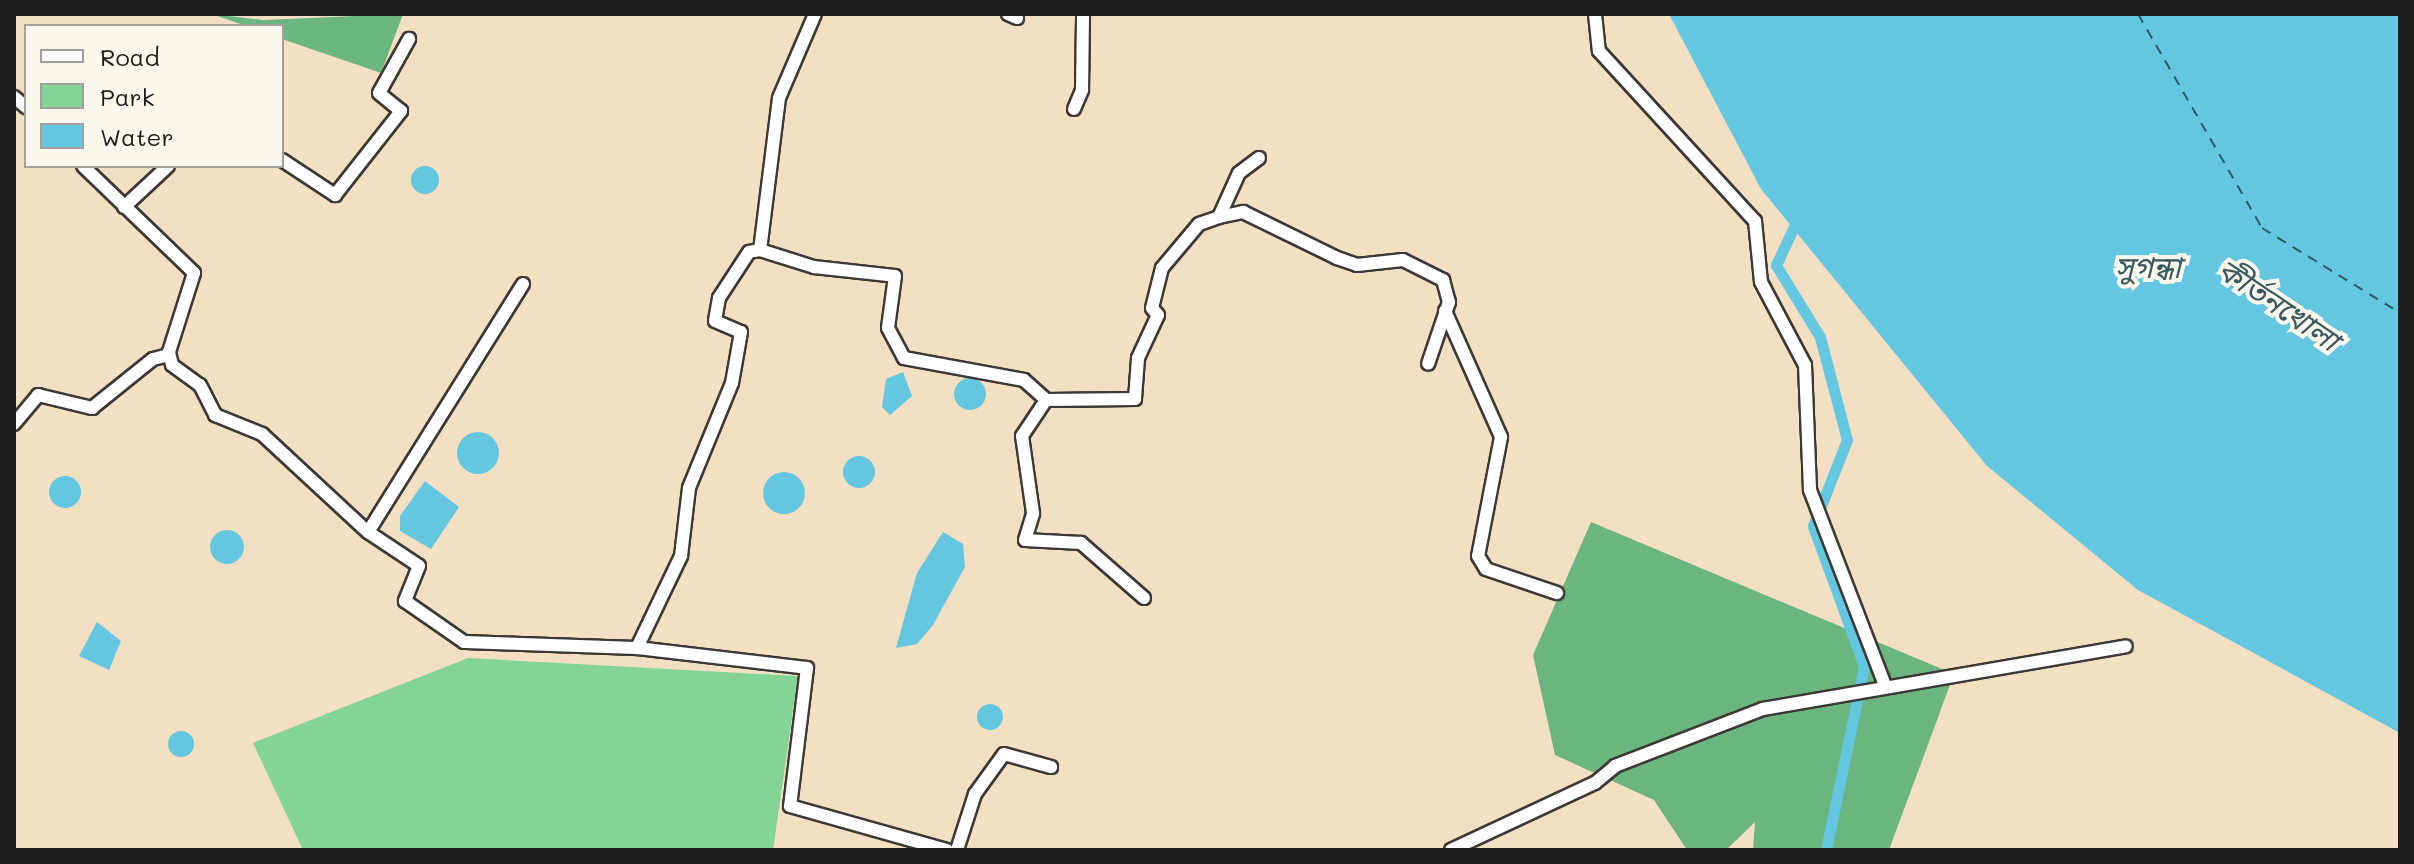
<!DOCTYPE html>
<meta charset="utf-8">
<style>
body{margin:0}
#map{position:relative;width:2414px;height:864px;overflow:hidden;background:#f3dfc2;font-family:Mali,"Noto Sans Bengali",sans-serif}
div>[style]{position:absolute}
.green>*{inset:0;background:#84d595}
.forest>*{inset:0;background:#6bb67e}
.water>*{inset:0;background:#64c7e2}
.round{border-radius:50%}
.canal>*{height:11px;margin:-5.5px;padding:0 5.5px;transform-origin:5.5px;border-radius:5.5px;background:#64c7e2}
.ferry>*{height:2px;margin-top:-1px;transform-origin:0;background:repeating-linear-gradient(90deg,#355861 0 10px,transparent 0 18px)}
.roads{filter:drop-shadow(2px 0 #3c3935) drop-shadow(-2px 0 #3c3935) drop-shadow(0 2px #3c3935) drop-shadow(0 -2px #3c3935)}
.street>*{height:12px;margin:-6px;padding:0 6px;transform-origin:6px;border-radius:6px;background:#fff}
span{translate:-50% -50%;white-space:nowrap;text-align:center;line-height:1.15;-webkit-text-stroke:8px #fbf7ec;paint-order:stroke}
.water-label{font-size:30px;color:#355861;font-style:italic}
.frame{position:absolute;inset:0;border:16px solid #1c1c1c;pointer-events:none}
.legend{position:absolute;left:24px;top:24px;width:260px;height:144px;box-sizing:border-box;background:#fbf7ec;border:2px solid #a29f99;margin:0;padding:10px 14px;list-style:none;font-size:24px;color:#1c1c1c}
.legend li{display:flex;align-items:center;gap:16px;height:40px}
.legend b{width:40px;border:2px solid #a29f99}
</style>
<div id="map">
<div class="green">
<i style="clip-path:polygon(468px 658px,798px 676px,773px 850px,303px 850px,253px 743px)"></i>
</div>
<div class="forest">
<i style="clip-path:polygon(212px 14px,263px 20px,403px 14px,381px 73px,282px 39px,282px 26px,246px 26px)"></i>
<i style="clip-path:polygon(1591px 522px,1954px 674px,1889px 850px,1753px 850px,1755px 822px,1726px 850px,1687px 850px,1654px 800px,1555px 755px,1533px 655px)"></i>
</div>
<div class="water">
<i style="clip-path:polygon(1669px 14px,2400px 14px,2400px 733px,2138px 590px,1987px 466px,1761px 189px)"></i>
<i class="round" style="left:411px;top:166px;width:28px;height:28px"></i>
<i style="clip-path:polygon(903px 372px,912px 396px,890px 415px,882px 407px,886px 379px)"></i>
<i class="round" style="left:954px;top:378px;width:32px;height:32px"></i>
<i class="round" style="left:457px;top:432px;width:42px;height:42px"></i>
<i class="round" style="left:843px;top:456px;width:32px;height:32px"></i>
<i class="round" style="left:763px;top:472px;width:42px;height:42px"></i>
<i class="round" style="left:49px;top:476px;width:32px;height:32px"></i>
<i style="clip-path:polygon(425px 481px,459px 507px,431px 549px,400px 531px,400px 516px)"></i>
<i class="round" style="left:210px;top:530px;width:34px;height:34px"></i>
<i style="clip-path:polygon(943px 532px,963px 544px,965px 567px,933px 625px,917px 644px,896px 648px,917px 573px)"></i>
<i style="clip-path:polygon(97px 622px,121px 641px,109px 670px,79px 656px)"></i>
<i class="round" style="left:977px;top:704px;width:26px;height:26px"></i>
<i class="round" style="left:168px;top:731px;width:26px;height:26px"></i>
</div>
<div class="canal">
<i style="left:1798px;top:218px;width:52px;rotate:115.1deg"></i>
<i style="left:1776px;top:265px;width:84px;rotate:58.6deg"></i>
<i style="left:1820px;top:337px;width:106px;rotate:75.3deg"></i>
<i style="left:1847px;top:440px;width:92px;rotate:111.6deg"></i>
<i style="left:1813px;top:526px;width:149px;rotate:70deg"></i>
<i style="left:1864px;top:666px;width:188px;rotate:101.7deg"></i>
</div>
<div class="ferry">
<i style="left:2138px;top:14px;width:247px;rotate:59.9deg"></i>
<i style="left:2262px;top:228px;width:162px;rotate:31.6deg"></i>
</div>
<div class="roads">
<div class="street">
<i style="left:815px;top:14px;width:91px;rotate:113.2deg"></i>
<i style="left:779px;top:98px;width:153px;rotate:97.1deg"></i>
<i style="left:760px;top:250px;width:57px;rotate:17.5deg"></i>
<i style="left:814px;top:267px;width:81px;rotate:6.3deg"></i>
<i style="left:895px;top:276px;width:52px;rotate:97.7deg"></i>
<i style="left:888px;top:328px;width:34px;rotate:62deg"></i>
<i style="left:904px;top:358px;width:122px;rotate:10.4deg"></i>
<i style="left:1024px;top:380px;width:30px;rotate:42deg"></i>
<i style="left:1008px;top:14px;width:10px;rotate:24deg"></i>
<i style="left:1595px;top:14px;width:37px;rotate:84deg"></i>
<i style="left:1599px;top:51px;width:231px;rotate:47.5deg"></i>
<i style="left:1755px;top:221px;width:61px;rotate:84.4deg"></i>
<i style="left:1761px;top:282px;width:94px;rotate:62.1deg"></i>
<i style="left:1805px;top:365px;width:125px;rotate:87.7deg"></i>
<i style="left:1810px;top:490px;width:209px;rotate:69deg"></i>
<i style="left:14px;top:97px;width:16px;rotate:40deg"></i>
<i style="left:1074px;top:109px;width:21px;rotate:-67deg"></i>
<i style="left:1082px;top:90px;width:76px;rotate:-89.2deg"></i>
<i style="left:282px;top:160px;width:64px;rotate:33.4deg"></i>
<i style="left:335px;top:195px;width:107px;rotate:-51.8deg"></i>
<i style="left:401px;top:111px;width:28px;rotate:-141deg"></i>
<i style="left:379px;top:93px;width:62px;rotate:-60.9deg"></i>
<i style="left:83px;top:166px;width:154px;rotate:43.9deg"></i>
<i style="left:194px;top:273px;width:83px;rotate:107.6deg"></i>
<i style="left:169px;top:352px;width:13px;rotate:77deg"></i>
<i style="left:172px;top:365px;width:34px;rotate:36deg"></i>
<i style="left:200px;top:385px;width:34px;rotate:63deg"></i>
<i style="left:215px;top:415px;width:51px;rotate:22deg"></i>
<i style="left:262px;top:434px;width:144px;rotate:42.8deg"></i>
<i style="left:124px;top:207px;width:60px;rotate:-43deg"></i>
<i style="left:1219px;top:217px;width:25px;rotate:-12deg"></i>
<i style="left:1243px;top:212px;width:105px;rotate:26.1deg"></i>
<i style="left:1337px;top:258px;width:21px;rotate:19deg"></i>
<i style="left:1357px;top:265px;width:46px;rotate:-6.2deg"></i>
<i style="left:1403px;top:260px;width:45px;rotate:26.6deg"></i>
<i style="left:1443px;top:280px;width:23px;rotate:75deg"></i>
<i style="left:1449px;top:302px;width:65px;rotate:108.7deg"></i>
<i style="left:760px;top:250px;width:11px;rotate:170deg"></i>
<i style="left:749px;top:252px;width:55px;rotate:123.1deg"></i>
<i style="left:719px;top:298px;width:23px;rotate:100deg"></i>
<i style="left:715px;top:321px;width:28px;rotate:23deg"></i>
<i style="left:741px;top:332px;width:52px;rotate:100deg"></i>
<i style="left:732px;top:383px;width:113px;rotate:112.3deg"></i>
<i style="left:689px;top:488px;width:68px;rotate:96.7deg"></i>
<i style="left:681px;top:556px;width:102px;rotate:115.6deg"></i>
<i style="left:637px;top:648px;width:171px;rotate:6.7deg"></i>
<i style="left:807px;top:668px;width:139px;rotate:97deg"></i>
<i style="left:790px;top:806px;width:163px;rotate:15.7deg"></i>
<i style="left:523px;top:284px;width:292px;rotate:122deg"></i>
<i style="left:368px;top:532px;width:61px;rotate:33.7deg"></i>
<i style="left:419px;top:566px;width:38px;rotate:112deg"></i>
<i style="left:405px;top:601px;width:72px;rotate:34.8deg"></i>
<i style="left:464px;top:642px;width:173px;rotate:2deg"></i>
<i style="left:1445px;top:311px;width:138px;rotate:66deg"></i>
<i style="left:1501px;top:437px;width:121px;rotate:100.9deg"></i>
<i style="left:1478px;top:556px;width:15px;rotate:58deg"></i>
<i style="left:1486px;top:569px;width:75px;rotate:18.7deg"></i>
<i style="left:14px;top:424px;width:38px;rotate:-50deg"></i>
<i style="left:38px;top:395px;width:56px;rotate:13.5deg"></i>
<i style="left:92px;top:408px;width:78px;rotate:-38.8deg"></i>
<i style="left:153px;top:359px;width:16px;rotate:-14deg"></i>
<i style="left:1144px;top:598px;width:84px;rotate:-138.9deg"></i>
<i style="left:1081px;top:543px;width:56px;rotate:-176.9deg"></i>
<i style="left:1025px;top:540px;width:28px;rotate:-73deg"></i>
<i style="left:1033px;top:513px;width:78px;rotate:-98.1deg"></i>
<i style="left:1022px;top:436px;width:43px;rotate:-56.3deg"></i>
<i style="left:1046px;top:400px;width:89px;rotate:-0.6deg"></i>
<i style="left:1135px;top:399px;width:41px;rotate:-85.8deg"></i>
<i style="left:1138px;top:358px;width:47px;rotate:-65.1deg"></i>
<i style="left:1158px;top:315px;width:9px;rotate:-131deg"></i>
<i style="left:1152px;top:308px;width:41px;rotate:-76deg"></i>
<i style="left:1162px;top:268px;width:57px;rotate:-49.9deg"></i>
<i style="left:1199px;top:224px;width:21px;rotate:-19deg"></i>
<i style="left:1219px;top:217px;width:48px;rotate:-65.6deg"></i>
<i style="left:1239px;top:173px;width:25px;rotate:-37deg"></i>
<i style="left:957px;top:850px;width:59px;rotate:-72.2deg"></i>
<i style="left:975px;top:794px;width:49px;rotate:-54.1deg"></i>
<i style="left:1004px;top:754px;width:49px;rotate:15.5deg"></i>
<i style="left:1451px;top:850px;width:159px;rotate:-25deg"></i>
<i style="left:1595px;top:783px;width:26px;rotate:-40deg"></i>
<i style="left:1615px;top:766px;width:159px;rotate:-21.1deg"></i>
<i style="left:1763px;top:709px;width:368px;rotate:-9.8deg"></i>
</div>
</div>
<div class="water-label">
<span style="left:2148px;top:266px">সুগন্ধা</span>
<span style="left:2279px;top:304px;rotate:34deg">কীর্তনখোলা</span>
</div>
<div class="frame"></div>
<ul class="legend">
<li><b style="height:10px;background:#fff"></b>Road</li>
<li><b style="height:22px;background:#84d595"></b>Park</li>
<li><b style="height:22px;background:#64c7e2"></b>Water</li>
</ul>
</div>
